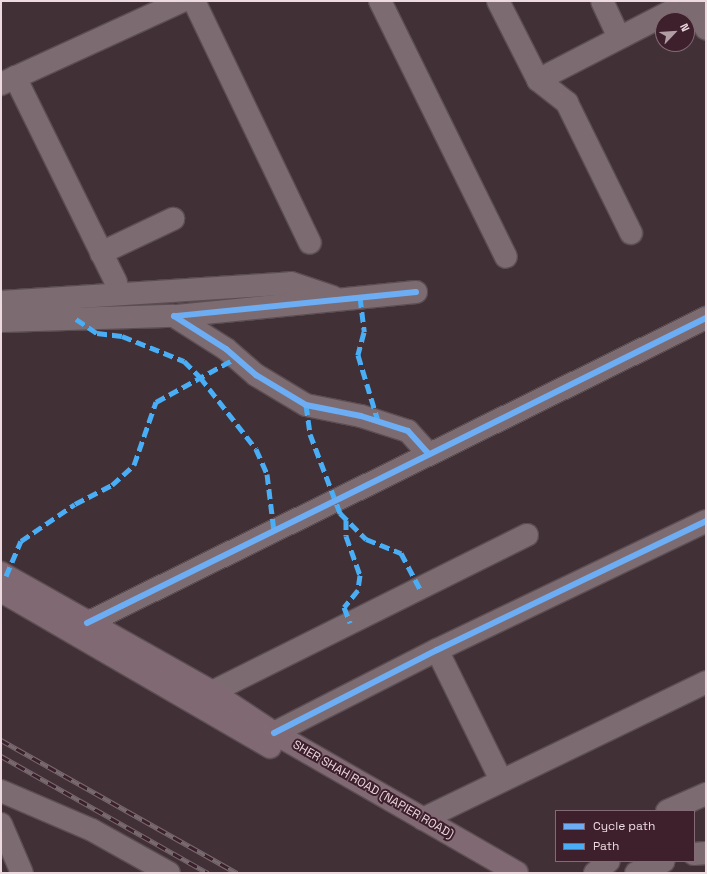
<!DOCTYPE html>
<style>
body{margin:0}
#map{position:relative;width:707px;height:874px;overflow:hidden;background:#413137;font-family:"Space Grotesk",sans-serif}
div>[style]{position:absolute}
.roads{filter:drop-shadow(1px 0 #5b4e53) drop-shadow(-1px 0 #5b4e53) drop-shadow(0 1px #5b4e53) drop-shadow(0 -1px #5b4e53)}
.minor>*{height:22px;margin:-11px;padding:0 11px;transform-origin:11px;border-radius:11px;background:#7d6b72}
.major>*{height:22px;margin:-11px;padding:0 11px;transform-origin:11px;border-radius:11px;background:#816973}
.rail>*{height:4.5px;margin-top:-2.25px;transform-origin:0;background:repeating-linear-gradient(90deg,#3d202c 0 9px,#796a70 0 18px);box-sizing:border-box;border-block:1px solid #796a70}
.quiet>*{height:5px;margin-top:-2.5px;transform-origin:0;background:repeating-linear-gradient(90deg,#49aef6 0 10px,transparent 0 15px)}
.cycleway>*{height:6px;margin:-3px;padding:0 3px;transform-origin:3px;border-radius:3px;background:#6dadf4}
span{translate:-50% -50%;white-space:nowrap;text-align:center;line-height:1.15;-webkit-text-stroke:4px #3d202c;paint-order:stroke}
.street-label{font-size:12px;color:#edd9e0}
.frame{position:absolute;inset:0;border:2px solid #edd9e0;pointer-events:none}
.legend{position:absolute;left:555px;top:810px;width:140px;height:52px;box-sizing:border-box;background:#3d202c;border:1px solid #836a74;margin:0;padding:5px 7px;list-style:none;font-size:12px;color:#edd9e0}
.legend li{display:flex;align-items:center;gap:8px;height:20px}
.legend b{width:20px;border:1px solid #836a74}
.north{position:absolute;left:655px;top:12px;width:40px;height:40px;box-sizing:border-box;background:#3d202c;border:1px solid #836a74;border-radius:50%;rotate:65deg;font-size:11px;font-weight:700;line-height:16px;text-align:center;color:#edd9e0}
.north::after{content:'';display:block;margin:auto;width:14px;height:18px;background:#b19ea5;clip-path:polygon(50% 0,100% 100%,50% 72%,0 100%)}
</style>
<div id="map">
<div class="roads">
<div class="minor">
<i style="left:194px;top:1px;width:268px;rotate:64.4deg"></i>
<i style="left:380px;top:1px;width:285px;rotate:63.8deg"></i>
<i style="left:498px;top:1px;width:89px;rotate:63.1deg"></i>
<i style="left:538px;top:80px;width:172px;rotate:-27.3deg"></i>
<i style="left:602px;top:1px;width:40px;rotate:65deg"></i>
<i style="left:692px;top:1px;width:31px;rotate:63deg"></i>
<i style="left:15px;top:77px;width:229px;rotate:63.8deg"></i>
<i style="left:538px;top:80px;width:37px;rotate:38deg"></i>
<i style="left:567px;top:103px;width:145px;rotate:63.8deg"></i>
<i style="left:1px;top:84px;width:199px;rotate:-24.6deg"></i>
<i style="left:101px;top:253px;width:80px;rotate:-25.3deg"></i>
<i style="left:416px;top:292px;width:243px;rotate:174.3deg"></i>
<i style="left:174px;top:316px;width:62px;rotate:32.4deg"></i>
<i style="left:226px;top:349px;width:40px;rotate:41deg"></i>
<i style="left:256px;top:375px;width:58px;rotate:31deg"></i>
<i style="left:306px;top:405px;width:56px;rotate:11.3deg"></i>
<i style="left:361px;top:416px;width:49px;rotate:17.7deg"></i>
<i style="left:408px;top:431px;width:31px;rotate:48deg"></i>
<i style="left:1px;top:302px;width:291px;rotate:-3.7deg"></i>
<i style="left:291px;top:283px;width:44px;rotate:18.4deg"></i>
<i style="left:1px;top:321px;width:173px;rotate:-1.7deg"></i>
<i style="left:87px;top:623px;width:690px;rotate:-26.23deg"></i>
<i style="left:437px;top:650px;width:145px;rotate:63.8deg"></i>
<i style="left:212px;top:692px;width:352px;rotate:-26.5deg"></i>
<i style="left:274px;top:733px;width:183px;rotate:-27deg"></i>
<i style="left:437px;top:650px;width:298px;rotate:-25.6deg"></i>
<i style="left:1px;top:791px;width:99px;rotate:23.2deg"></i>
<i style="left:92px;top:830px;width:88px;rotate:29.2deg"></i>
<i style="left:667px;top:811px;width:43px;rotate:-23.6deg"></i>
<i style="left:423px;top:819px;width:314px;rotate:-25.8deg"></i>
<i style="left:1px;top:824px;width:53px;rotate:66.8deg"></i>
<i style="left:694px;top:854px;width:12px;rotate:-5deg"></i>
<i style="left:595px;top:873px;width:18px;rotate:-41deg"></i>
<i style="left:636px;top:873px;width:30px;rotate:-23deg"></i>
</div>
<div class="major">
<i style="left:1px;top:573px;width:242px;rotate:29.4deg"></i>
<i style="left:212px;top:692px;width:74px;rotate:33.5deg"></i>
<i style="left:274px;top:733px;width:280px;rotate:29.9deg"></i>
<i style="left:1px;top:591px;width:311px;rotate:30.1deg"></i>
</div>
</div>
<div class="rail">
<i style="left:1px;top:740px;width:271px;rotate:29.4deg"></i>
<i style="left:1px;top:756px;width:238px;rotate:29.5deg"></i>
</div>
<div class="quiet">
<i style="left:360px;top:297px;width:35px;rotate:83deg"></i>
<i style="left:364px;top:332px;width:24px;rotate:105deg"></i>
<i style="left:358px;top:355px;width:69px;rotate:73.1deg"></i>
<i style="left:76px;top:319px;width:25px;rotate:34deg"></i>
<i style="left:97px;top:333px;width:25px;rotate:7deg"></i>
<i style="left:122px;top:336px;width:67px;rotate:22deg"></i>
<i style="left:184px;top:361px;width:23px;rotate:45deg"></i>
<i style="left:200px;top:377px;width:91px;rotate:52.1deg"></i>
<i style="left:256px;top:449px;width:27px;rotate:66deg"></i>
<i style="left:267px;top:474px;width:57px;rotate:83deg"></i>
<i style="left:306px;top:405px;width:29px;rotate:82deg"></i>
<i style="left:310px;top:434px;width:85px;rotate:69.2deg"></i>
<i style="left:340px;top:513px;width:37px;rotate:45deg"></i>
<i style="left:366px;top:539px;width:38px;rotate:22deg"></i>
<i style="left:401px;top:553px;width:41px;rotate:62.2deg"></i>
<i style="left:346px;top:520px;width:16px;rotate:90deg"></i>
<i style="left:346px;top:536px;width:41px;rotate:70.3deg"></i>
<i style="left:360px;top:575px;width:15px;rotate:98deg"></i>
<i style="left:358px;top:590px;width:22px;rotate:129deg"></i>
<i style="left:344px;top:607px;width:17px;rotate:69deg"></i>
<i style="left:6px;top:576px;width:38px;rotate:-67deg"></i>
<i style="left:21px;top:541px;width:65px;rotate:-34.4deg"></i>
<i style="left:75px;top:504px;width:42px;rotate:-27.2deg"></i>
<i style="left:112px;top:485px;width:30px;rotate:-42deg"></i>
<i style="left:134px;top:465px;width:67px;rotate:-70.8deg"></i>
<i style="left:156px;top:402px;width:91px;rotate:-28.8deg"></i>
</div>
<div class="cycleway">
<i style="left:416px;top:292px;width:243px;rotate:174.3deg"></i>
<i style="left:174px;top:316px;width:62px;rotate:32.4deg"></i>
<i style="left:226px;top:349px;width:40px;rotate:41deg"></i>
<i style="left:256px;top:375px;width:58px;rotate:31deg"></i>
<i style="left:306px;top:405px;width:56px;rotate:11.3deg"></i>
<i style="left:361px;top:416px;width:49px;rotate:17.7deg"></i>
<i style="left:408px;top:431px;width:31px;rotate:48deg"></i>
<i style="left:87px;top:623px;width:690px;rotate:-26.23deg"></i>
<i style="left:274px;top:733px;width:183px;rotate:-27deg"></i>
<i style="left:437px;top:650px;width:298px;rotate:-25.6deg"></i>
</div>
<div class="street-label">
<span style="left:373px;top:790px;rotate:30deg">SHER SHAH ROAD (NAPIER ROAD)</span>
</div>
<div class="frame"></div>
<ul class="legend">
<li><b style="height:5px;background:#6dadf4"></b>Cycle path</li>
<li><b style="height:5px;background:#49aef6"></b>Path</li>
</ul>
<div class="north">N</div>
</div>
